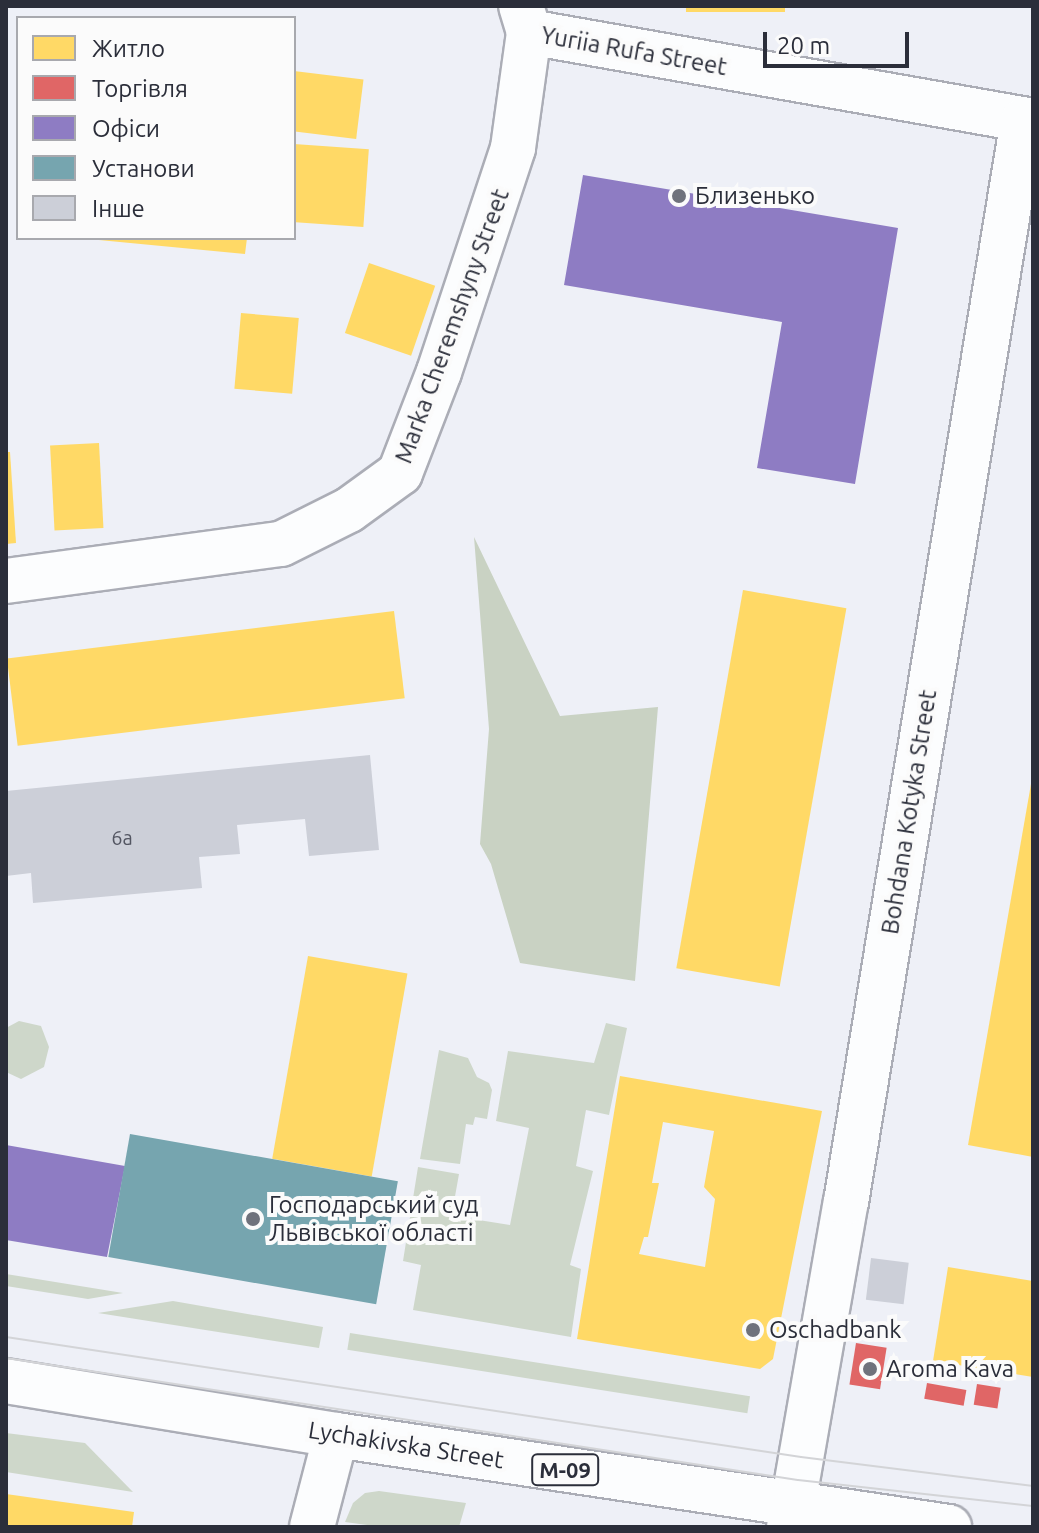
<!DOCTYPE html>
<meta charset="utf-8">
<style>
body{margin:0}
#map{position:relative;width:1039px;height:1533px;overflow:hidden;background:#eef0f7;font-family:Ubuntu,sans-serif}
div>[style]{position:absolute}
.green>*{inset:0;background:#ced7ca;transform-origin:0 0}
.forest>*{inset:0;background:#c9d2c3}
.homes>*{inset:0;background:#ffd966;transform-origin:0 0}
.shops>*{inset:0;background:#e06666;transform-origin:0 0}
.offices>*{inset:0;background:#8e7cc3}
.public>*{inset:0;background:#76a5af;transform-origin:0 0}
.building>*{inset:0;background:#cccfd8;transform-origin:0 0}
.roads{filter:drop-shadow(2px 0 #abadb6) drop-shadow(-2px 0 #abadb6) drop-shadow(0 2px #abadb6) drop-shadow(0 -2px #abadb6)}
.minor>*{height:44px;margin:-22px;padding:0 22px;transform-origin:22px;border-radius:22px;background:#fcfdfe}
.major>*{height:44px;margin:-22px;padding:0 22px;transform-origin:22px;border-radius:22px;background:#fcfdfe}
.tram>*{height:2px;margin:-1px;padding:0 1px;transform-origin:1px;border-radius:1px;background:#d3d4d7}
.dots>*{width:22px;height:22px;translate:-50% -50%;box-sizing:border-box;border:4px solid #fbfbfb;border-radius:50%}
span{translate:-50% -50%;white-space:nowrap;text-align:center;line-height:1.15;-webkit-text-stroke:8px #fbfbfb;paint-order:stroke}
.number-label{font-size:20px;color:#535662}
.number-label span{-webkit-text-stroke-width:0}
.shield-label span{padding:2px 6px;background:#fbfbfb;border:2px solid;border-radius:6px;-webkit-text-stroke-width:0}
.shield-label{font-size:22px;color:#2b2e3a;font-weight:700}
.street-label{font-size:24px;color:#2b2e3a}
.poi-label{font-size:24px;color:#2b2e3a}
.left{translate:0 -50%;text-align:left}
.frame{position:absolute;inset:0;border:8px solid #2b2e3a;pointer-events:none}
.legend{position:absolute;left:16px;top:16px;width:280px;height:224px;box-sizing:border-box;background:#fbfbfb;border:2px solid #a8a9ae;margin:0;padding:10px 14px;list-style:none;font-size:24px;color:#2b2e3a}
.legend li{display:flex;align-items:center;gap:16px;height:40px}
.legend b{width:40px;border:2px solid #a8a9ae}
.scale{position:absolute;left:763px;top:32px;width:146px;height:36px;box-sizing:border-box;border:4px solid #2b2e3a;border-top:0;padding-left:10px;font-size:24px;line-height:28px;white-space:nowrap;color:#2b2e3a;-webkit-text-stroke:6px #fbfbfb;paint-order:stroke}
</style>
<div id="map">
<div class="green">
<i style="clip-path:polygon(19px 1021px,41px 1026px,49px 1047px,44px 1067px,21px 1079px,6px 1072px,6px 1028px)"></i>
<i style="clip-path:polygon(606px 1023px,627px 1028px,609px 1115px,586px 1110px,576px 1166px,593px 1171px,570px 1265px,581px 1269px,571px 1337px,413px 1310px,421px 1265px,403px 1261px,418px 1167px,459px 1174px,454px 1202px,460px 1204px,459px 1210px,466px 1211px,466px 1218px,510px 1225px,529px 1128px,496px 1121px,508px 1051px,594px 1063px)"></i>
<i style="clip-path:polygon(439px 1050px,468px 1058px,477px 1077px,489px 1083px,492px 1090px,487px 1119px,475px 1117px,473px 1125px,466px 1124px,460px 1164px,420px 1159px)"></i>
<i style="clip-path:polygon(6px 1274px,123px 1293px,88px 1299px,6px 1286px)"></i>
<i style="clip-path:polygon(173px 1301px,323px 1327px,319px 1348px,98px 1313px)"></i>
<i style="left:350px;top:1333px;width:405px;height:17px;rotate:9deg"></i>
<i style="clip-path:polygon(6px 1433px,85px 1443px,133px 1492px,6px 1472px)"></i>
<i style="clip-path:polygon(379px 1491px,466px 1503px,459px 1527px,382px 1527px,345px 1522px,353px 1503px,365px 1493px)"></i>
</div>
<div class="forest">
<i style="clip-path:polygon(474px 537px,560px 716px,658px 707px,635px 981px,520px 963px,491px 864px,480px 844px,489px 729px)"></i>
</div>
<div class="homes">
<i style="left:686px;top:6px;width:99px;height:6px"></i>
<i style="left:294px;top:71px;width:70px;height:60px;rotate:7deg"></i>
<i style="left:294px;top:144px;width:75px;height:78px;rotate:4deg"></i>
<i style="clip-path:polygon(78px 238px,247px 238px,245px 254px)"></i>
<i style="left:369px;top:263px;width:70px;height:74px;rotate:19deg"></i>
<i style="left:241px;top:313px;width:58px;height:76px;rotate:5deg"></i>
<i style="left:99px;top:443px;width:85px;height:49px;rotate:87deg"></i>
<i style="clip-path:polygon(6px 452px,10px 452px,16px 543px,6px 544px)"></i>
<i style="left:743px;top:590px;width:105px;height:384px;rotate:10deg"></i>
<i style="left:394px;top:611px;width:88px;height:390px;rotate:83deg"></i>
<i style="clip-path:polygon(1031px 784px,1033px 784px,1033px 1157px,968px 1145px)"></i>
<i style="left:308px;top:956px;width:101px;height:206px;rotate:10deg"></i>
<i style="clip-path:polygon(evenodd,620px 1076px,822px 1111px,773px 1359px,760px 1369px,577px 1339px,620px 1076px,663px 1122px,714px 1131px,704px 1187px,715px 1199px,705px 1267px,639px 1254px,644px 1237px,648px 1237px,659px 1183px,652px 1183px,663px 1122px)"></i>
<i style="clip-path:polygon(948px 1267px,1033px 1281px,1033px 1377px,933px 1361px)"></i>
<i style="clip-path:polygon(6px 1494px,134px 1512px,132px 1527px,6px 1527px)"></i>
</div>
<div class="shops">
<i style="left:856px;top:1343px;width:31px;height:42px;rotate:9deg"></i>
<i style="left:927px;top:1383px;width:40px;height:16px;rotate:10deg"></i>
<i style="left:977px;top:1384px;width:24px;height:21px;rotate:9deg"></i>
</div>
<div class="offices">
<i style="clip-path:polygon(583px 175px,898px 228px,855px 484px,757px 468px,782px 322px,564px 285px)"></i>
<i style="clip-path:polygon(6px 1145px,125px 1166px,107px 1257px,6px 1240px)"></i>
</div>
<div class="public">
<i style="left:130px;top:1134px;width:272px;height:125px;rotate:10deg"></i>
</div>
<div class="building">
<i style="clip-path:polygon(370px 755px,379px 850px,309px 856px,305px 819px,237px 825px,240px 854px,199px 857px,202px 888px,33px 903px,31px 873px,6px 876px,6px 791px)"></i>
<i style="left:871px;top:1258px;width:38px;height:42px;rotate:7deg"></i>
</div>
<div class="roads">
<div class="minor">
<i style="left:529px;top:32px;width:512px;rotate:10.01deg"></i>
<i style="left:6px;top:581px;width:277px;rotate:-7.7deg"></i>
<i style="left:281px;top:544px;width:76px;rotate:-26.6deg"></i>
<i style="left:349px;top:510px;width:63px;rotate:-36deg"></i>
<i style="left:400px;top:473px;width:108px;rotate:-68.9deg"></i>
<i style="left:439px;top:372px;width:236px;rotate:-71.7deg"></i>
<i style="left:513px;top:148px;width:117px;rotate:-82.1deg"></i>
<i style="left:529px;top:32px;width:27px;rotate:-107deg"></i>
<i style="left:312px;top:1527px;width:95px;rotate:-75.4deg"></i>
<i style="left:789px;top:1527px;width:330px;rotate:-80.1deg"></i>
<i style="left:846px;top:1202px;width:1096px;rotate:-80.71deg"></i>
</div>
<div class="major">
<i style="left:6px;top:1381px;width:334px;rotate:9.3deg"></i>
<i style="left:336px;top:1435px;width:620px;rotate:8.54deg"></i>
</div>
</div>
<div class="tram">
<i style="left:6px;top:1337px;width:804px;rotate:8.58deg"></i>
<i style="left:801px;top:1457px;width:234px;rotate:7.1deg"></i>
<i style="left:6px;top:1358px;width:801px;rotate:8.76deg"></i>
<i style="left:798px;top:1480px;width:236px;rotate:6.3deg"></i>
</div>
<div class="dots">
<i style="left:679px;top:196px;background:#6f727c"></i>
<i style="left:253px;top:1219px;background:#6f727c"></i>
<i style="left:753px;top:1330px;background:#6f727c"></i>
<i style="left:870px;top:1369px;background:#6f727c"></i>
</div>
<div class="number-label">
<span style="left:122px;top:837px">6а</span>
</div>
<div class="shield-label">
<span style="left:565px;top:1470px">М-09</span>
</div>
<div class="street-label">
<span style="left:634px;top:51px;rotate:10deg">Yuriia Rufa Street</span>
<span style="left:452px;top:326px;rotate:-70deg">Marka Cheremshyny Street</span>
<span style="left:909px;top:812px;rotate:-81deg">Bohdana Kotyka Street</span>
<span style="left:406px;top:1445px;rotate:9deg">Lychakivska Street</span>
</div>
<div class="poi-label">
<span class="left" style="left:695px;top:196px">Близенько</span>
<span class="left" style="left:269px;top:1219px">Господарський суд<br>Львівської області</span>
<span class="left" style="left:769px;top:1330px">Oschadbank</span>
<span class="left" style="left:886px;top:1369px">Aroma Kava</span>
</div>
<div class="frame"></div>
<ul class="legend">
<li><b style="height:22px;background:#ffd966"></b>Житло</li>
<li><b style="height:22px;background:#e06666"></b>Торгівля</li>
<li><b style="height:22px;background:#8e7cc3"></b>Офіси</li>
<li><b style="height:22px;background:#76a5af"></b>Установи</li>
<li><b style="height:22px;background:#cccfd8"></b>Інше</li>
</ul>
<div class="scale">20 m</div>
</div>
